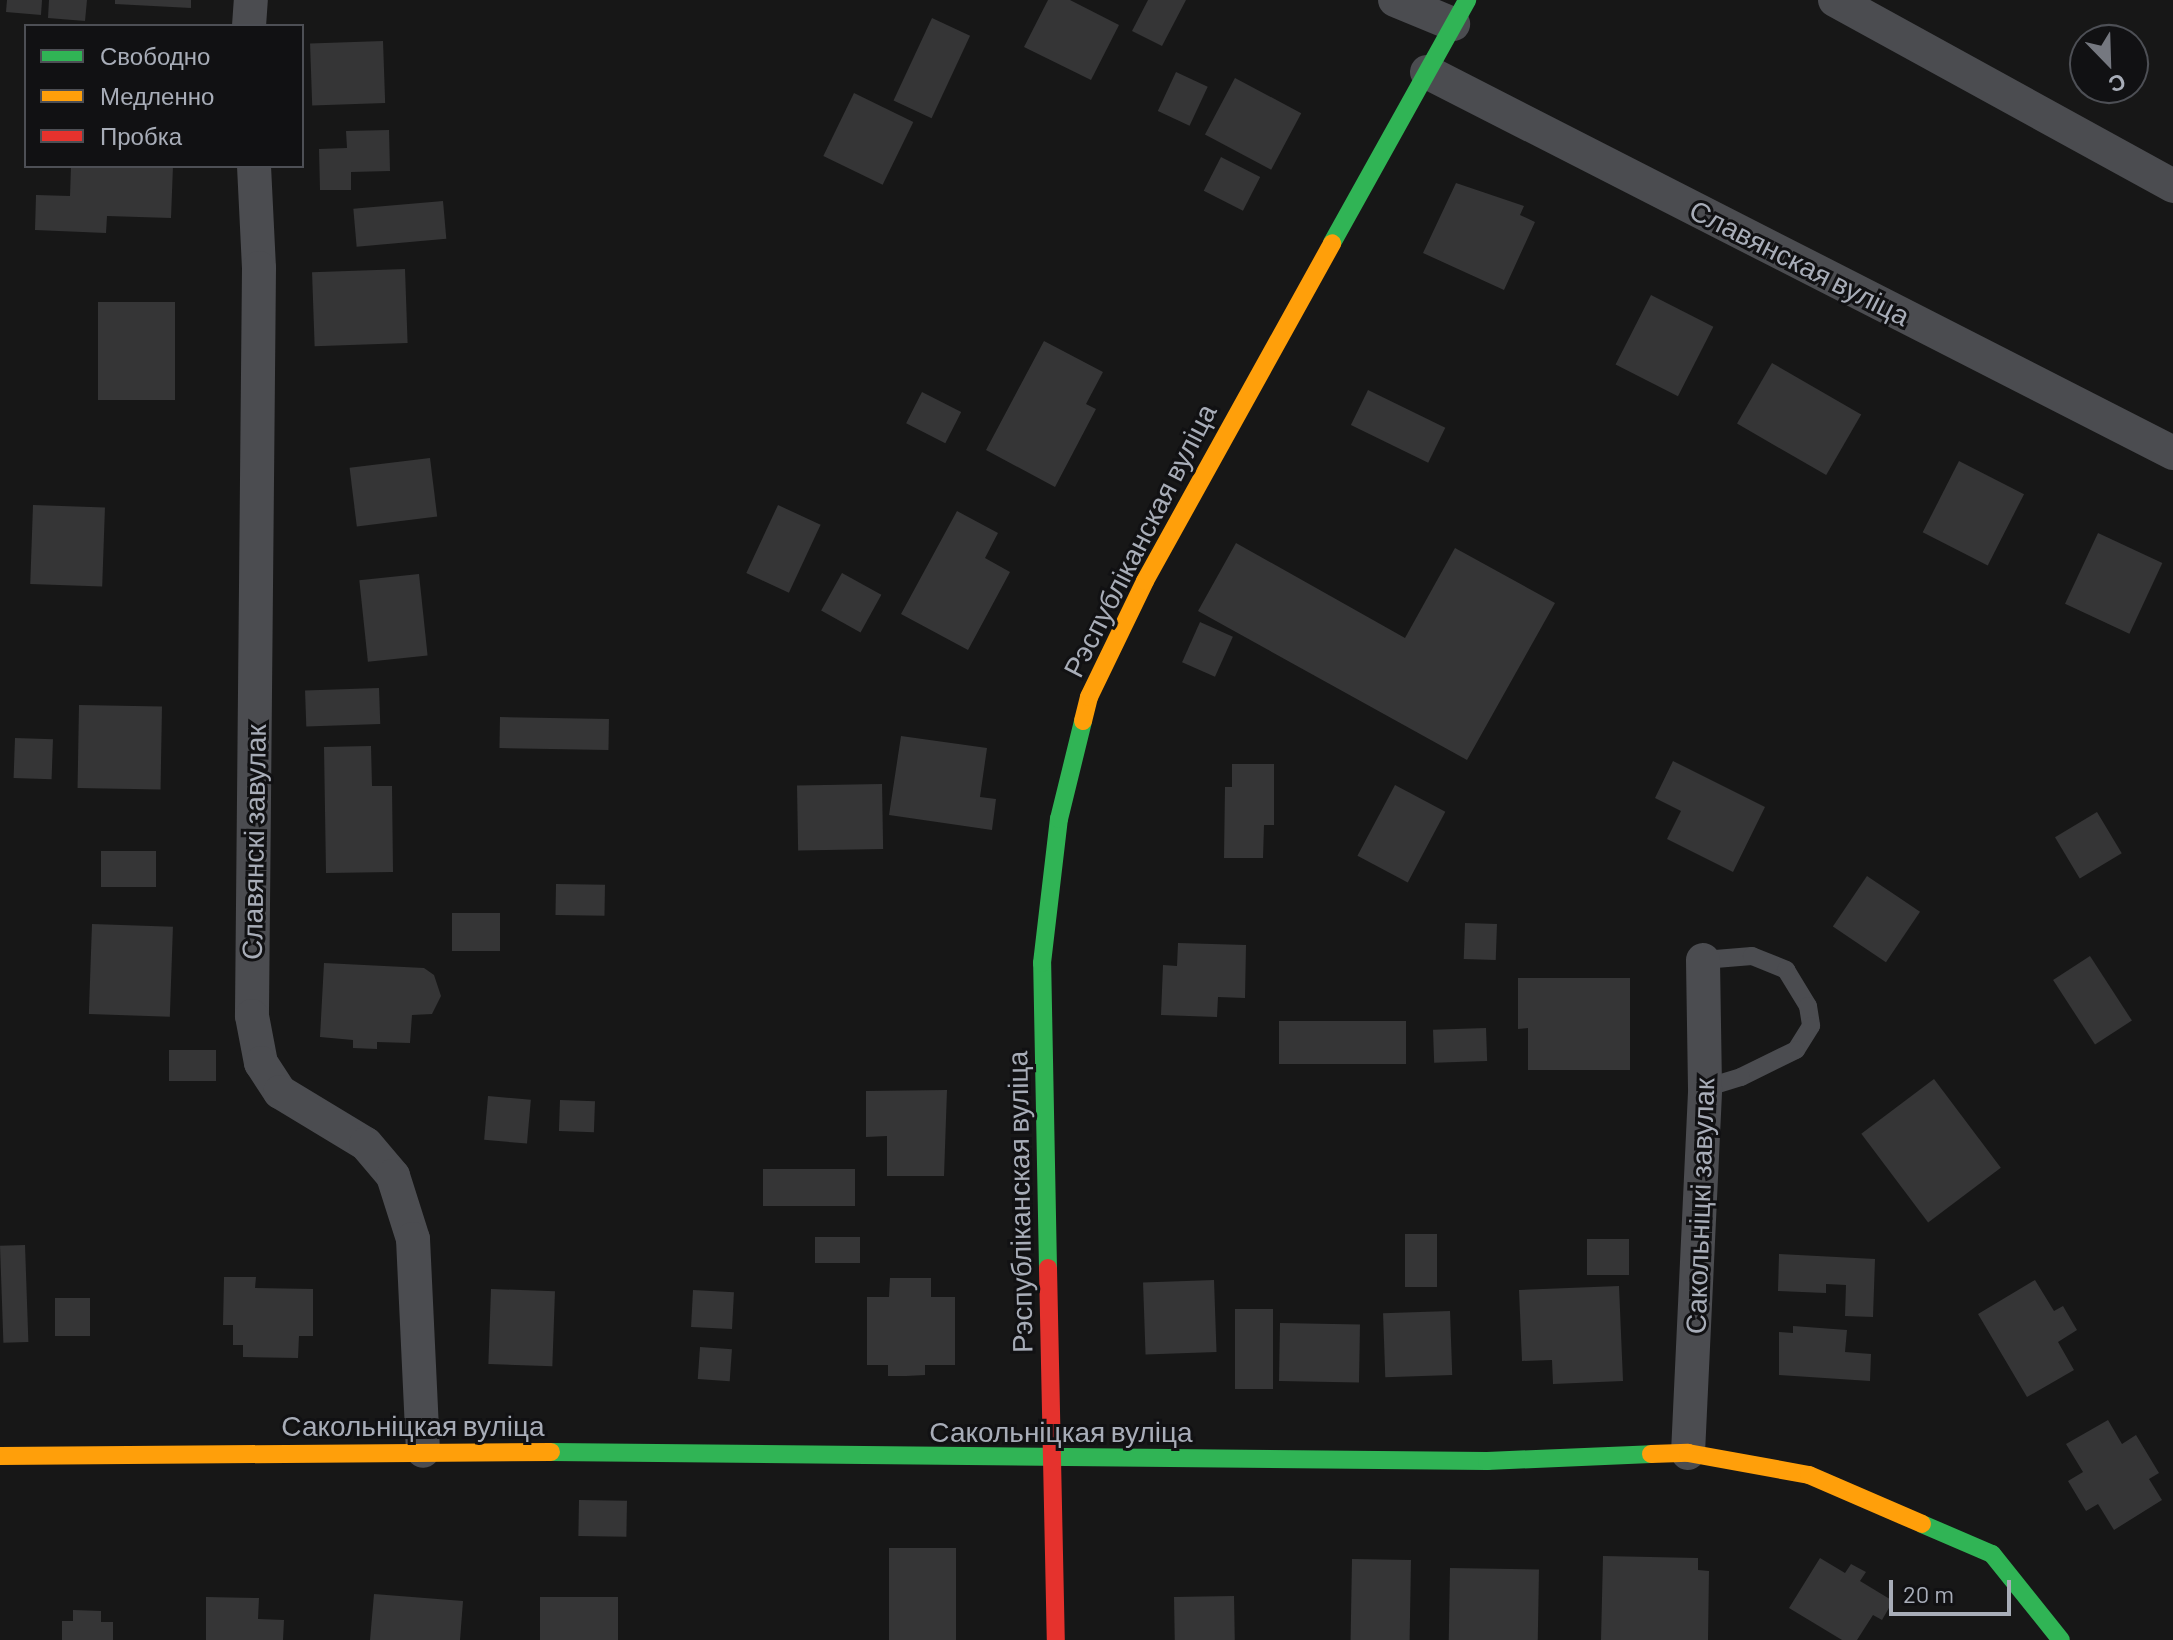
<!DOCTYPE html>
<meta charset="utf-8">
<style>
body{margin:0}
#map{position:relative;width:2173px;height:1640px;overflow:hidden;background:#171717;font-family:Barlow,sans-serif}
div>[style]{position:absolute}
.building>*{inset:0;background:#353536;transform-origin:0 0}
.lane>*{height:18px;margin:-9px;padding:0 9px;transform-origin:9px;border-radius:9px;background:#4b4c50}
.street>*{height:34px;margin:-17px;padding:0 17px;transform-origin:17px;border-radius:17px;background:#4b4c50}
.fast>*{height:18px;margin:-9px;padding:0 9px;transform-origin:9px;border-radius:9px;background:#30b455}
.slow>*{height:18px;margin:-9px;padding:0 9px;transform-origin:9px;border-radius:9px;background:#ff9f0a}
.jam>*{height:18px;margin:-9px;padding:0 9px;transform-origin:9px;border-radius:9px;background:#e5322d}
span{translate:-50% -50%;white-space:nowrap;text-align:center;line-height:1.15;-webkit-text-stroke:6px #111113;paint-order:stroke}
.street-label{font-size:28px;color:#a8adb8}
.legend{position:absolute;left:24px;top:24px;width:280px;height:144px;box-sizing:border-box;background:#111113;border:2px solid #4d4f55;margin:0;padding:10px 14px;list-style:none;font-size:24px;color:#a8adb8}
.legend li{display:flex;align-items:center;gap:16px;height:40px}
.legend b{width:40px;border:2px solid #4d4f55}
.north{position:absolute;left:2069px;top:24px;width:80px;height:80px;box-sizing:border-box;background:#111113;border:2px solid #4d4f55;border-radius:50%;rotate:157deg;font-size:22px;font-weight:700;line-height:32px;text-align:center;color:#a8adb8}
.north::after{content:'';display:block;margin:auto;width:28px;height:36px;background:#757880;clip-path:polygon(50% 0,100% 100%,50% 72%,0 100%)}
.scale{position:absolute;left:1889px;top:1580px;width:122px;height:36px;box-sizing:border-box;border:4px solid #a8adb8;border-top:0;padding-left:10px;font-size:24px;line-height:28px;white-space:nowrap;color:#a8adb8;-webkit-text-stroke:6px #111113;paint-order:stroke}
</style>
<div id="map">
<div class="building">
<i style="clip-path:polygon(7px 0,42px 0,41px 15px,6px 12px)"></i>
<i style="clip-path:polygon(49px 0,87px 0,85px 21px,48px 18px)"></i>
<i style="clip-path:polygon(115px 0,191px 0,191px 8px,115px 4px)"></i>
<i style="clip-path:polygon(1048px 0,1070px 0,1119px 25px,1091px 80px,1024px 47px)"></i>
<i style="clip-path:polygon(1148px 0,1186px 0,1162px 46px,1132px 31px)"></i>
<i style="left:932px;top:18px;width:42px;height:91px;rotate:25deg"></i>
<i style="left:383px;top:41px;width:62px;height:73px;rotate:88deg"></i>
<i style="left:1176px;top:72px;width:35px;height:43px;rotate:25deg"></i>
<i style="left:1235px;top:78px;width:75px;height:64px;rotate:28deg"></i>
<i style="left:854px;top:93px;width:66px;height:70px;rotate:26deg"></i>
<i style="clip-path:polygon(389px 130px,390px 171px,351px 172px,351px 190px,320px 190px,319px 149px,347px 148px,346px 131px)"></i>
<i style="left:1221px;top:157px;width:44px;height:38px;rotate:27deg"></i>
<i style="clip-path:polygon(71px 166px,173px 166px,171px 218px,107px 216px,106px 233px,35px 230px,36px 195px,70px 196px)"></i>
<i style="clip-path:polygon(1456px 183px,1524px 206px,1520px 215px,1535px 222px,1504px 290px,1423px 253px)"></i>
<i style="left:443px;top:201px;width:38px;height:90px;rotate:85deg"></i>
<i style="left:405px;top:269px;width:74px;height:93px;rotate:88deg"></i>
<i style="left:1651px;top:295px;width:70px;height:78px;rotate:27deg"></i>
<i style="left:98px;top:302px;width:77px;height:98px"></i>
<i style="clip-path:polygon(1044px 341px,1103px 372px,1086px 404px,1096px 409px,1055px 487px,986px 450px)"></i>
<i style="left:1772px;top:363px;width:103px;height:70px;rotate:30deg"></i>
<i style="left:1368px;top:390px;width:86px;height:39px;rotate:26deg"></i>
<i style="left:922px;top:392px;width:44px;height:35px;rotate:27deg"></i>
<i style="left:430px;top:458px;width:59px;height:81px;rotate:83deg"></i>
<i style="left:1959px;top:461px;width:73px;height:80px;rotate:27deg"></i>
<i style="left:33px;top:505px;width:72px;height:79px;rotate:2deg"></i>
<i style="left:778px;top:505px;width:47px;height:75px;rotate:25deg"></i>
<i style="clip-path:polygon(957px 511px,998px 533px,985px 558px,1010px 572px,968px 650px,901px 614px)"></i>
<i style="left:2098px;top:533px;width:71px;height:78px;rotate:25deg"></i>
<i style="clip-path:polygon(1236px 543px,1405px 638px,1455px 548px,1555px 603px,1467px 760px,1198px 611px)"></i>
<i style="left:842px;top:573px;width:45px;height:43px;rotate:29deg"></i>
<i style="left:419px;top:574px;width:82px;height:60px;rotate:84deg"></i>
<i style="left:1200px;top:622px;width:36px;height:44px;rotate:24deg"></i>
<i style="left:379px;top:688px;width:36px;height:74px;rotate:88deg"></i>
<i style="left:79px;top:705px;width:83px;height:83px;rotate:1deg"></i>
<i style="left:500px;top:717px;width:109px;height:31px;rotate:1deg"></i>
<i style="clip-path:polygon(901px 736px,987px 748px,980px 797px,996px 799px,992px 830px,889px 815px)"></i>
<i style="left:15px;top:738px;width:38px;height:40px;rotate:2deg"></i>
<i style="clip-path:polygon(371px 746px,372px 786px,392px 786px,393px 872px,326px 873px,324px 747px)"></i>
<i style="clip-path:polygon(1673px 761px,1765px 807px,1733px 872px,1667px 839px,1681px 811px,1655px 798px)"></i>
<i style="clip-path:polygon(1232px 764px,1274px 764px,1274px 825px,1264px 825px,1263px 858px,1224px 858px,1225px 787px,1232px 787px)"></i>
<i style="left:882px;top:784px;width:65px;height:85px;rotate:89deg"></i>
<i style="left:1395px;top:785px;width:57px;height:80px;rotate:28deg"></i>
<i style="left:2097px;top:812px;width:48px;height:49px;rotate:59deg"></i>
<i style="left:101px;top:851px;width:55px;height:36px"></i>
<i style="left:1867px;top:876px;width:64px;height:61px;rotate:34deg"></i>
<i style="left:556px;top:884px;width:49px;height:31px;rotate:1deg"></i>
<i style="left:452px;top:913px;width:48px;height:38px"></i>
<i style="left:1465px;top:923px;width:32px;height:36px;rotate:2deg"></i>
<i style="left:92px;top:924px;width:81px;height:90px;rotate:2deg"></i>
<i style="clip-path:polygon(1178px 943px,1246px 945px,1245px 998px,1218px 997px,1217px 1017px,1161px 1015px,1163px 965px,1177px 966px)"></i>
<i style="left:2090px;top:956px;width:77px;height:44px;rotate:57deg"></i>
<i style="clip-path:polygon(324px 963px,424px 968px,434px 975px,441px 996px,432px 1014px,412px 1015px,410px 1043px,377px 1042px,377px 1049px,353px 1048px,353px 1040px,320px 1037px)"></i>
<i style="clip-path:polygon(1518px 978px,1630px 978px,1630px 1070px,1528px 1070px,1528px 1028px,1518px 1029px)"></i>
<i style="left:1279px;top:1021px;width:127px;height:43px"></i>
<i style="left:1486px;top:1028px;width:33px;height:53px;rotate:88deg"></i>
<i style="left:216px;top:1050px;width:31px;height:47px;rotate:90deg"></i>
<i style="left:1934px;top:1079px;width:111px;height:91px;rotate:53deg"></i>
<i style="clip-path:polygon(947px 1090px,944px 1176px,887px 1176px,887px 1136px,866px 1137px,866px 1091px)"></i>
<i style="left:488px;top:1096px;width:43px;height:44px;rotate:5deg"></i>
<i style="left:560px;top:1100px;width:35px;height:31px;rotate:2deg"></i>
<i style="left:855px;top:1169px;width:37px;height:92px;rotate:90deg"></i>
<i style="left:1405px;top:1234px;width:32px;height:53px"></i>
<i style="left:815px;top:1237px;width:45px;height:26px"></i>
<i style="left:1587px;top:1239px;width:42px;height:36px"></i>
<i style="left:25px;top:1245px;width:97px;height:25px;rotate:88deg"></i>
<i style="clip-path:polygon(1779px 1254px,1875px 1259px,1873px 1317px,1845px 1316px,1846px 1285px,1826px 1284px,1826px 1293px,1778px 1291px)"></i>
<i style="clip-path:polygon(224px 1277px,256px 1277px,255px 1288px,313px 1289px,313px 1336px,299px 1336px,298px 1358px,243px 1357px,243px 1345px,233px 1345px,233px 1325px,223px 1325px)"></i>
<i style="clip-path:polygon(890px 1278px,931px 1278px,931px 1297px,955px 1297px,955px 1365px,925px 1365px,925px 1375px,906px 1376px,888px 1376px,888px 1365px,867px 1365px,867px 1297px,889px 1297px)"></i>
<i style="left:1214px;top:1280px;width:72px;height:71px;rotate:88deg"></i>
<i style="clip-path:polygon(2035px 1280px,2054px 1311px,2063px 1306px,2077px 1330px,2058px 1342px,2074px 1370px,2027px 1397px,1978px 1314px)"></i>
<i style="clip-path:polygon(1619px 1286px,1623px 1381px,1553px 1384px,1552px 1360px,1522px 1361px,1519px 1290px)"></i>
<i style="left:491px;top:1289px;width:64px;height:75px;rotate:2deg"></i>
<i style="left:693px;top:1290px;width:41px;height:37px;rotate:3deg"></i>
<i style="left:90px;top:1298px;width:38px;height:35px;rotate:90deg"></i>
<i style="left:1235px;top:1309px;width:38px;height:80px"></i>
<i style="left:1450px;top:1311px;width:64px;height:67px;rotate:88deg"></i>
<i style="left:1280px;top:1323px;width:80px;height:58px;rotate:1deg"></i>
<i style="clip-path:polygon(1793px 1326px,1847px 1330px,1845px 1352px,1871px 1354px,1870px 1381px,1779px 1375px,1779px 1332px,1793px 1333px)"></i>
<i style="left:700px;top:1347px;width:32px;height:32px;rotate:4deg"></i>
<i style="clip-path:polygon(2108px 1420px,2122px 1444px,2136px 1435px,2159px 1473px,2149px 1479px,2162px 1500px,2114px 1530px,2098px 1504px,2086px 1511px,2068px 1481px,2083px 1472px,2066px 1444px)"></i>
<i style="left:579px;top:1500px;width:48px;height:36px;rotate:1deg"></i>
<i style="left:889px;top:1548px;width:67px;height:92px"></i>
<i style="clip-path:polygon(1603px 1556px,1698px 1558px,1698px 1570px,1709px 1571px,1708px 1640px,1601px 1640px)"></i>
<i style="clip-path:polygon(1820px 1558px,1845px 1573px,1851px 1564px,1866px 1572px,1860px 1581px,1893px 1601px,1882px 1620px,1873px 1615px,1857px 1640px,1842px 1640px,1789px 1608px)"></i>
<i style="left:1352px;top:1559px;width:59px;height:81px;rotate:1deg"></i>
<i style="left:1450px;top:1568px;width:89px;height:72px;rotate:1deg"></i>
<i style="clip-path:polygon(374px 1594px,463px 1601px,460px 1640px,370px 1640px)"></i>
<i style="left:1234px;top:1596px;width:44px;height:60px;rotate:89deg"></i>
<i style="clip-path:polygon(206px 1597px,259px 1598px,258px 1619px,284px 1620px,283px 1640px,206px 1640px)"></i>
<i style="left:540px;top:1597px;width:78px;height:43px"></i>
<i style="clip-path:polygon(73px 1610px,101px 1611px,101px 1622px,113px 1622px,113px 1640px,62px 1640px,62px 1621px,73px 1621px)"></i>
</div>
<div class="lane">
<i style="left:1703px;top:960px;width:49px;rotate:-4.7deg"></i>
<i style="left:1752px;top:956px;width:37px;rotate:22deg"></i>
<i style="left:1786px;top:970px;width:42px;rotate:58.6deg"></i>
<i style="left:1808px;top:1006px;width:20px;rotate:81deg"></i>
<i style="left:1811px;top:1026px;width:28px;rotate:122deg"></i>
<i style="left:1796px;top:1050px;width:61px;rotate:153.9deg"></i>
<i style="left:1741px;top:1077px;width:38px;rotate:163deg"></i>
</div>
<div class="street">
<i style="left:1395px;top:0;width:63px;rotate:22.5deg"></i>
<i style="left:1835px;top:0;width:386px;rotate:28.8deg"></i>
<i style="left:249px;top:26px;width:26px;rotate:-86deg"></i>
<i style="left:1427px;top:72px;width:838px;rotate:27.05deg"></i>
<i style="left:254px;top:166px;width:102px;rotate:87.2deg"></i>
<i style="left:259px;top:268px;width:748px;rotate:90.54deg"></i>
<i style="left:252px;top:1016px;width:48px;rotate:79.2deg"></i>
<i style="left:261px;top:1063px;width:35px;rotate:57deg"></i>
<i style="left:280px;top:1092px;width:100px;rotate:31.2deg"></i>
<i style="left:366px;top:1144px;width:42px;rotate:49.8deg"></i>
<i style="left:393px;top:1176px;width:66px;rotate:72.4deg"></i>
<i style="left:413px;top:1239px;width:212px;rotate:87.3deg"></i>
<i style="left:1688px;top:1453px;width:365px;rotate:-87.3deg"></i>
<i style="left:1705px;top:1088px;width:128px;rotate:-90.9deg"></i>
</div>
<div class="fast">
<i style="left:1332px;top:243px;width:278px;rotate:-60.9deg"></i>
<i style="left:1048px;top:1268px;width:305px;rotate:-91.1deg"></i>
<i style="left:1042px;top:963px;width:145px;rotate:-83.3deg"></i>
<i style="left:1059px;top:819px;width:101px;rotate:-76.2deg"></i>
<i style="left:551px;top:1452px;width:936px;rotate:0.55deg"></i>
<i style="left:1487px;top:1461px;width:164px;rotate:-2.4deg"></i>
<i style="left:1922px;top:1524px;width:76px;rotate:23.2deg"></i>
<i style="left:1992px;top:1554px;width:110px;rotate:51.3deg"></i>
</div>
<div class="slow">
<i style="left:1083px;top:721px;width:25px;rotate:-76deg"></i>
<i style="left:1089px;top:697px;width:129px;rotate:-64.2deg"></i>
<i style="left:1145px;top:581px;width:386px;rotate:-61deg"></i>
<i style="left:1651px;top:1454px;width:37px;rotate:-2deg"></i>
<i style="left:1688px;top:1453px;width:123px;rotate:10.3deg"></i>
<i style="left:1809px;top:1475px;width:123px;rotate:23.4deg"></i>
<i style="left:0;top:1456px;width:551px;rotate:-0.42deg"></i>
</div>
<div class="jam">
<i style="left:1048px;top:1268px;width:372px;rotate:88.8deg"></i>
</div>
<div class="street-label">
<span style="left:1800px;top:262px;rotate:27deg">Славянская вуліца</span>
<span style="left:1139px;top:540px;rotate:-63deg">Рэспубліканская вуліца</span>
<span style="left:253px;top:842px;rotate:-89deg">Славянскі завулак</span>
<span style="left:1019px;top:1202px;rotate:-91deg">Рэспубліканская вуліца</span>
<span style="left:1699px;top:1206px;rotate:-88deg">Сакольніцкі завулак</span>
<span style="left:413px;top:1425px">Сакольніцкая вуліца</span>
<span style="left:1061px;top:1431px">Сакольніцкая вуліца</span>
</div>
<ul class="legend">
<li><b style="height:10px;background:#30b455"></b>Свободно</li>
<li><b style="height:10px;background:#ff9f0a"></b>Медленно</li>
<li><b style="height:10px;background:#e5322d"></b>Пробка</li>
</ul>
<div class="north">С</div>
<div class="scale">20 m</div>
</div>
